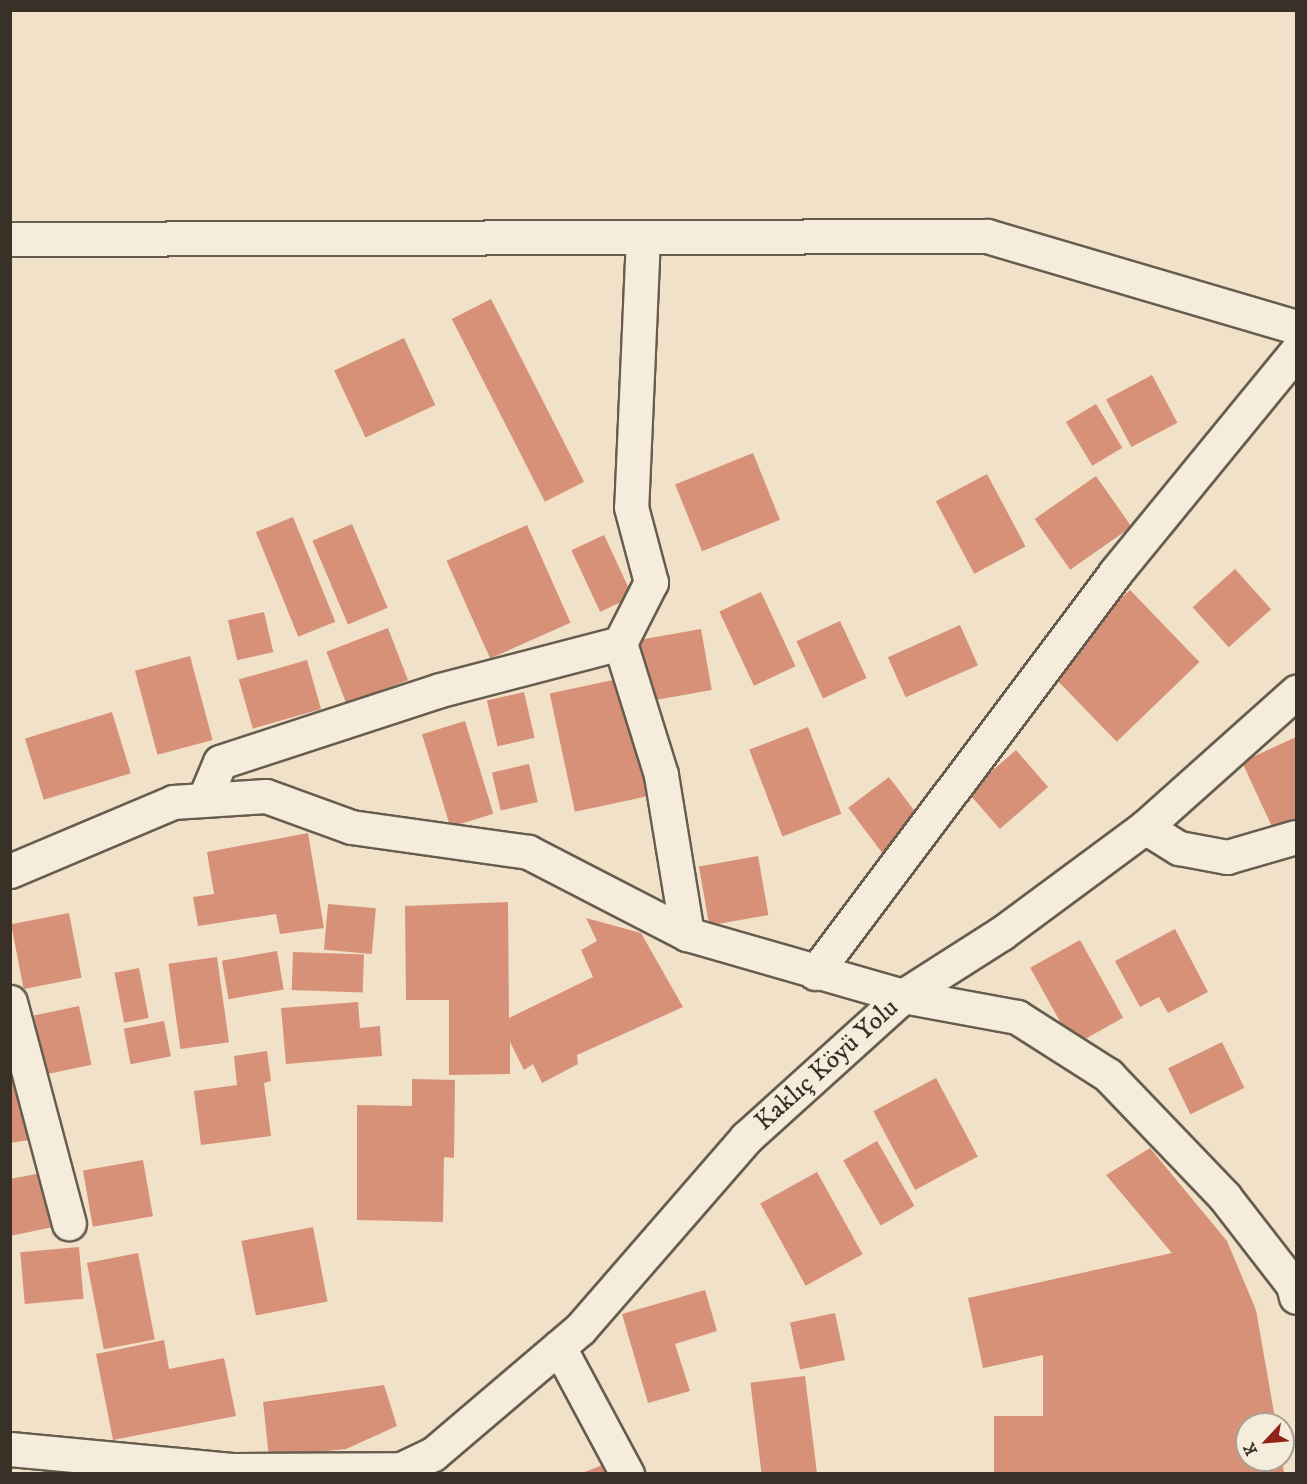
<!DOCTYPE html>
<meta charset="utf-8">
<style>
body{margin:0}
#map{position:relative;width:1307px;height:1484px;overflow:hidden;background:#f0e1c8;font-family:"IM FELL DW Pica",serif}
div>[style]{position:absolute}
.building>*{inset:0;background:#d89179;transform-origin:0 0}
.roads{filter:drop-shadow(2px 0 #675d4f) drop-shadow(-2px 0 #675d4f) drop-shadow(0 2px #675d4f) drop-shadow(0 -2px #675d4f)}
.minor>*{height:33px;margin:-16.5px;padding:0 16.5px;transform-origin:16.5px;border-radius:16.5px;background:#f5ecdb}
span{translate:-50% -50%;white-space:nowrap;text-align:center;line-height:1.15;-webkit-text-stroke:4.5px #f5ecdb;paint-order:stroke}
.street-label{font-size:26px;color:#393127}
.frame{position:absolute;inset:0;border:12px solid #393127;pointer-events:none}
.north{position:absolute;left:1235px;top:1412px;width:60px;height:60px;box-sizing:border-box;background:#f5ecdb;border:2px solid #aaa193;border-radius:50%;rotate:244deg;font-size:16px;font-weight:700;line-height:24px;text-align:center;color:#393127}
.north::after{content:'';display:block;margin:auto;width:21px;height:27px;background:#8f2418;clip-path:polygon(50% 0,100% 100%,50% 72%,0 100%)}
</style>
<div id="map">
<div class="building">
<i style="left:491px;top:299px;width:205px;height:44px;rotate:63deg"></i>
<i style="left:404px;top:338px;width:74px;height:77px;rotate:65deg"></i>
<i style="left:1152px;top:375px;width:54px;height:52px;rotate:62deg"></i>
<i style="left:1096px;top:404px;width:51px;height:35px;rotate:59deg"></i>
<i style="left:753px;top:453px;width:72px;height:84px;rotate:68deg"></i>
<i style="left:987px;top:474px;width:82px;height:58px;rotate:62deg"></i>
<i style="left:1096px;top:476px;width:62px;height:75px;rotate:55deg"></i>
<i style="left:293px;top:517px;width:113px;height:40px;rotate:68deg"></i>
<i style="left:352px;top:524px;width:91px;height:43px;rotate:67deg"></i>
<i style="left:527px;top:525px;width:107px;height:88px;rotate:66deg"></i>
<i style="left:604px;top:535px;width:68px;height:36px;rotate:65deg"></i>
<i style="left:1235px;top:569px;width:54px;height:57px;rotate:48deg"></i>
<i style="left:1130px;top:590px;width:100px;height:115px;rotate:46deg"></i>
<i style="left:761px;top:592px;width:82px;height:46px;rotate:65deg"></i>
<i style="left:264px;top:612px;width:41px;height:37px;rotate:77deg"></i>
<i style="left:840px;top:621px;width:63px;height:48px;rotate:65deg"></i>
<i style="left:960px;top:625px;width:44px;height:79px;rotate:66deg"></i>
<i style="left:388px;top:628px;width:56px;height:66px;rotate:69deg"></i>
<i style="left:701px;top:629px;width:62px;height:69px;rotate:80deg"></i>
<i style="left:190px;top:656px;width:87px;height:57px;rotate:75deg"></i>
<i style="left:307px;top:660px;width:51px;height:71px;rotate:74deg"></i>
<i style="left:627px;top:677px;width:121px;height:79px;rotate:78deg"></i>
<i style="left:524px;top:692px;width:47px;height:38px;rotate:77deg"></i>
<i style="left:112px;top:712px;width:64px;height:91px;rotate:73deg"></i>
<i style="left:465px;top:721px;width:97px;height:45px;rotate:73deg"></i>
<i style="left:808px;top:727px;width:93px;height:63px;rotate:69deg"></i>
<i style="clip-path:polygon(1296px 737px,1296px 821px,1274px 831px,1242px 762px)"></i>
<i style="left:1016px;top:750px;width:49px;height:64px;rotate:49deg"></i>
<i style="left:529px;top:764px;width:39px;height:38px;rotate:77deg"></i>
<i style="left:889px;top:777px;width:56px;height:51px;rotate:53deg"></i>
<i style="clip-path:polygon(308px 833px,324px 928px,280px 934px,276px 914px,198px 926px,193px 897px,214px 894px,207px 852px)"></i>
<i style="left:758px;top:856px;width:60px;height:60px;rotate:80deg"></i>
<i style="clip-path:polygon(508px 902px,509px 1018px,593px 977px,581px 950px,597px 941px,586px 918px,641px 933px,683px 1007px,577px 1055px,578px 1064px,542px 1083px,533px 1064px,524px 1070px,510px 1042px,510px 1074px,449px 1075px,449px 1000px,406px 1000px,405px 906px)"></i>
<i style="left:328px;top:904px;width:48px;height:46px;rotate:5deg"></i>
<i style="left:69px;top:913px;width:66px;height:59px;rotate:79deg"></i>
<i style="clip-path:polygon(1175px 929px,1208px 992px,1168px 1013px,1159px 997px,1140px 1007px,1115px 961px)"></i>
<i style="left:1080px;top:940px;width:89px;height:57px;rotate:61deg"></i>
<i style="left:277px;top:951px;width:39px;height:56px;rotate:80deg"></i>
<i style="left:293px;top:952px;width:71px;height:38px;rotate:2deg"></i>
<i style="left:217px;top:957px;width:86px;height:49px;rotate:82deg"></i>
<i style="left:139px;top:968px;width:51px;height:25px;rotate:79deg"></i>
<i style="clip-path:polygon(358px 1002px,360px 1028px,380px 1026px,382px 1056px,286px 1064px,281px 1008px)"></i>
<i style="left:79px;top:1006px;width:60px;height:46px;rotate:78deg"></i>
<i style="left:164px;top:1021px;width:36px;height:41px;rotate:79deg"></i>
<i style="left:1222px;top:1042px;width:51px;height:60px;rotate:64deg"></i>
<i style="clip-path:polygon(267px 1051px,271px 1081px,264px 1083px,271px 1136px,201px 1145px,194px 1091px,237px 1085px,234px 1056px)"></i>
<i style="clip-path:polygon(10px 1058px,29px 1140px,10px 1143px)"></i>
<i style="left:936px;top:1078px;width:89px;height:71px;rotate:62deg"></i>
<i style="clip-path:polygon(412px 1079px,455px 1080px,454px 1158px,444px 1157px,443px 1222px,357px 1220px,357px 1105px,412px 1106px)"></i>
<i style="left:877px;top:1141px;width:75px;height:39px;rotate:60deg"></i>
<i style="clip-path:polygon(1150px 1148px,1227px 1241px,1256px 1310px,1276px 1424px,1247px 1424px,1247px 1460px,1282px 1460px,1284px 1473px,994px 1473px,994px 1416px,1043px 1416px,1043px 1355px,983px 1368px,968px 1298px,1172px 1253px,1106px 1175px)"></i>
<i style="left:143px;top:1160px;width:57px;height:61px;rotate:80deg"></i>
<i style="clip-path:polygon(47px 1172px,58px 1226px,10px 1236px,10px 1179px)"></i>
<i style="left:817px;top:1172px;width:94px;height:65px;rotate:61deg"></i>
<i style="left:313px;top:1227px;width:76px;height:73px;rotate:79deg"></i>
<i style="left:79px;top:1247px;width:52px;height:59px;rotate:85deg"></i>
<i style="left:138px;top:1253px;width:88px;height:52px;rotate:79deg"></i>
<i style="clip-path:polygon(705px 1290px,717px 1331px,675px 1344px,690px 1391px,648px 1403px,622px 1314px)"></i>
<i style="left:835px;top:1313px;width:48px;height:46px;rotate:78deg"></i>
<i style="clip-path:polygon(164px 1340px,169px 1369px,224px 1358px,236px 1416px,113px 1440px,96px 1354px)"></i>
<i style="left:805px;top:1376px;width:98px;height:55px;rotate:83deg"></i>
<i style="clip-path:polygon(384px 1385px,397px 1426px,346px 1449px,269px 1457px,263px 1402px)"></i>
<i style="clip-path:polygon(605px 1464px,609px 1473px,582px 1473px)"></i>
</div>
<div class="roads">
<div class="minor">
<i style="left:643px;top:237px;width:270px;rotate:92.5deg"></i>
<i style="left:631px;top:507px;width:78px;rotate:75.1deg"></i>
<i style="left:651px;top:582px;width:68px;rotate:116.9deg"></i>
<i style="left:620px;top:643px;width:138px;rotate:72.7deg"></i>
<i style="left:661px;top:775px;width:161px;rotate:80.7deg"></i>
<i style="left:10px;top:239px;width:977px;rotate:-0.18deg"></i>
<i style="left:987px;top:236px;width:322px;rotate:16.4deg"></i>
<i style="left:204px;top:800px;width:41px;rotate:-67.2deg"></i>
<i style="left:220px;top:762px;width:231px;rotate:-18.1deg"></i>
<i style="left:440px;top:690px;width:186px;rotate:-14.6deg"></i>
<i style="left:1145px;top:827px;width:40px;rotate:32deg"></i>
<i style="left:1179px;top:848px;width:49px;rotate:10.6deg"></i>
<i style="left:1227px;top:857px;width:72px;rotate:-16.2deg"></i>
<i style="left:10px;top:871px;width:177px;rotate:-22.9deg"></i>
<i style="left:173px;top:802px;width:93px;rotate:-3.7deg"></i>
<i style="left:266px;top:796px;width:90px;rotate:20deg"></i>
<i style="left:351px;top:827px;width:179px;rotate:8deg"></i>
<i style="left:528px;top:852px;width:179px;rotate:27.3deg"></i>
<i style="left:687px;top:934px;width:225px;rotate:16deg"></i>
<i style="left:903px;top:996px;width:116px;rotate:10.4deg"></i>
<i style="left:1017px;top:1017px;width:108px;rotate:32.5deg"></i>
<i style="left:1108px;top:1075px;width:168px;rotate:46.2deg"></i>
<i style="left:1224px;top:1196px;width:113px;rotate:52.2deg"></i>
<i style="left:1293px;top:1285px;width:12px;rotate:76deg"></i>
<i style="left:815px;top:973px;width:500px;rotate:-53.1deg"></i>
<i style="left:1115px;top:573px;width:286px;rotate:-50.7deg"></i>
<i style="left:10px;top:1002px;width:229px;rotate:75.1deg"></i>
<i style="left:559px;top:1347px;width:144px;rotate:61.8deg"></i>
<i style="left:10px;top:1449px;width:225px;rotate:5.4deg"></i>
<i style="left:234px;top:1470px;width:166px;rotate:-0.3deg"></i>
<i style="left:391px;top:1474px;width:47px;rotate:-25.5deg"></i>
<i style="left:433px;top:1454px;width:193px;rotate:-40.4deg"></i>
<i style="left:580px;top:1329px;width:253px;rotate:-49deg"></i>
<i style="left:746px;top:1138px;width:212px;rotate:-42.1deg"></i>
<i style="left:903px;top:996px;width:117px;rotate:-32.5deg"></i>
<i style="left:1002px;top:933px;width:178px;rotate:-36.5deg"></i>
<i style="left:1145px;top:827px;width:203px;rotate:-41.8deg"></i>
</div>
</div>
<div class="street-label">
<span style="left:827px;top:1065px;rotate:-42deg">Kaklıç Köyü Yolu</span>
</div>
<div class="frame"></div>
<div class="north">K</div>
</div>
